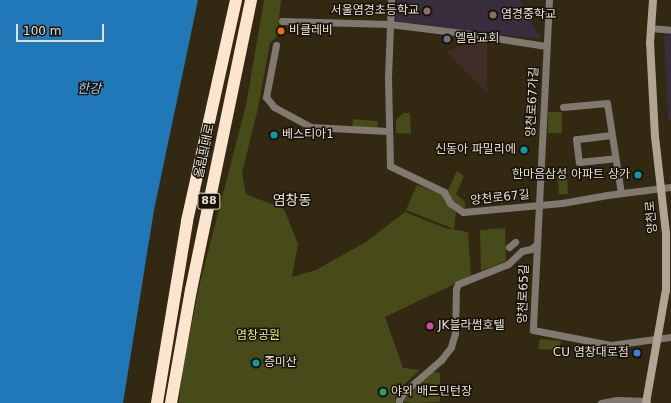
<!DOCTYPE html>
<meta charset="utf-8">
<style>
body{margin:0}
#map{position:relative;width:671px;height:403px;overflow:hidden;background:#332912;font-family:"DejaVu Sans","Noto Sans KR",sans-serif}
div>[style]{position:absolute}
.commercial>*{inset:0;background:#402d28}
.education>*{inset:0;background:#382d3d}
.green>*{inset:0;background:#474b19;transform-origin:0 0}
.water>*{inset:0;background:#2078b8}
.street>*{height:7px;margin:-3.5px;padding:0 3.5px;transform-origin:3.5px;border-radius:3.5px;background:#81786f}
.secondary>*{height:8px;margin:-4px;padding:0 4px;transform-origin:4px;border-radius:4px;background:#b2a495}
.highway>*{height:12px;margin:-6px;padding:0 6px;transform-origin:6px;border-radius:6px;background:#fbe5ce}
.dots>*{width:11px;height:11px;translate:-50% -50%;box-sizing:border-box;border:2px solid #171209;border-radius:50%}
span{translate:-50% -50%;white-space:nowrap;text-align:center;line-height:1.15;-webkit-text-stroke:3px #171209;paint-order:stroke}
.shield-label span{padding:1px 3px;background:#171209;border:1px solid;border-radius:3px;-webkit-text-stroke-width:0}
.shield-label{font-size:11px;color:#e6e0d3;font-weight:700}
.poi-label{font-size:12px;color:#e6e0d3}
.right{translate:-100% -50%;text-align:right}
.left{translate:0 -50%;text-align:left}
.street-label{font-size:12px;color:#e6e0d3}
.park-label{font-size:12px;color:#e3ed65}
.water-label{font-size:13px;color:#aad0f3;font-style:italic}
.quarter-label{font-size:14px;color:#e6e0d3}
.scale{position:absolute;left:16px;top:24px;width:88px;height:18px;box-sizing:border-box;border:2px solid #e6e0d3;border-top:0;padding-left:5px;font-size:12px;line-height:14px;white-space:nowrap;color:#e6e0d3;-webkit-text-stroke:3px #171209;paint-order:stroke}
</style>
<div id="map">
<div class="commercial">
<i style="clip-path:polygon(464px 35px,481px 37px,487px 42px,487px 93px,446px 52px,462px 45px)"></i>
</div>
<div class="education">
<i style="clip-path:polygon(397px 0,520px 0,541px 39px,395px 22px)"></i>
<i style="clip-path:polygon(664px 35px,671px 35px,671px 120px,668px 120px)"></i>
</div>
<div class="green">
<i style="clip-path:polygon(264px 0,281px 0,277px 36px,270px 43px,258px 108px,242px 173px,246px 194px,284px 209px,298px 244px,292px 277px,316px 270px,366px 242px,405px 212px,445px 228px,468px 232px,471px 276px,385px 317px,403px 368px,420px 370px,400px 388px,395px 398px,396px 403px,179px 403px,182px 372px,199px 287px,246px 105px)"></i>
<i style="left:562px;top:112px;width:21px;height:14px;rotate:90deg"></i>
<i style="clip-path:polygon(403px 113px,410px 113px,411px 134px,396px 133px,396px 120px)"></i>
<i style="left:353px;top:119px;width:25px;height:9px;rotate:5deg"></i>
<i style="clip-path:polygon(457px 171px,464px 176px,456px 194px,465px 202px,465px 211px,451px 202px,447px 192px)"></i>
<i style="left:567px;top:177px;width:17px;height:9px;rotate:87deg"></i>
<i style="clip-path:polygon(417px 185px,442px 195px,456px 212px,454px 229px,406px 210px)"></i>
<i style="clip-path:polygon(505px 228px,506px 261px,481px 271px,480px 230px)"></i>
<i style="clip-path:polygon(540px 339px,561px 341px,559px 350px,538px 349px)"></i>
<i style="clip-path:polygon(433px 372px,440px 373px,440px 402px,413px 403px,402px 401px)"></i>
</div>
<div class="water">
<i style="clip-path:polygon(0 0,198px 0,154px 210px,123px 403px,0 403px)"></i>
</div>
<div class="street">
<i style="left:391px;top:0;width:78px;rotate:92.2deg"></i>
<i style="left:388px;top:78px;width:88px;rotate:88.7deg"></i>
<i style="left:390px;top:166px;width:60px;rotate:25.7deg"></i>
<i style="left:444px;top:192px;width:13px;rotate:61deg"></i>
<i style="left:450px;top:203px;width:16px;rotate:35deg"></i>
<i style="left:463px;top:212px;width:99px;rotate:-5.2deg"></i>
<i style="left:562px;top:203px;width:46px;rotate:-10.1deg"></i>
<i style="left:607px;top:195px;width:64px;rotate:-7.1deg"></i>
<i style="left:549px;top:0;width:330px;rotate:92.8deg"></i>
<i style="left:533px;top:330px;width:79px;rotate:10.9deg"></i>
<i style="left:611px;top:345px;width:61px;rotate:-7.6deg"></i>
<i style="left:282px;top:21px;width:107px;rotate:1.6deg"></i>
<i style="left:389px;top:24px;width:82px;rotate:7deg"></i>
<i style="left:470px;top:34px;width:77px;rotate:9deg"></i>
<i style="left:650px;top:28px;width:21px;rotate:5deg"></i>
<i style="left:276px;top:45px;width:53px;rotate:100.9deg"></i>
<i style="left:266px;top:97px;width:13px;rotate:51deg"></i>
<i style="left:274px;top:107px;width:42px;rotate:28.4deg"></i>
<i style="left:311px;top:127px;width:77px;rotate:3deg"></i>
<i style="left:563px;top:107px;width:44px;rotate:-5.2deg"></i>
<i style="left:607px;top:103px;width:91px;rotate:81.2deg"></i>
<i style="left:611px;top:135px;width:35px;rotate:173deg"></i>
<i style="left:576px;top:139px;width:23px;rotate:83deg"></i>
<i style="left:579px;top:162px;width:36px;rotate:-6deg"></i>
<i style="left:509px;top:247px;width:8px;rotate:-40deg"></i>
<i style="left:399px;top:403px;width:3px;rotate:-90deg"></i>
<i style="left:399px;top:400px;width:9px;rotate:-58deg"></i>
<i style="left:404px;top:392px;width:49px;rotate:-40.9deg"></i>
<i style="left:441px;top:360px;width:16px;rotate:-52deg"></i>
<i style="left:451px;top:347px;width:15px;rotate:-74deg"></i>
<i style="left:455px;top:333px;width:44px;rotate:-88.7deg"></i>
<i style="left:456px;top:289px;width:5px;rotate:-68deg"></i>
<i style="left:458px;top:284px;width:54px;rotate:-21.8deg"></i>
<i style="left:508px;top:264px;width:19px;rotate:-43deg"></i>
<i style="left:522px;top:251px;width:9px;rotate:-13deg"></i>
<i style="left:531px;top:249px;width:8px;rotate:-40deg"></i>
<i style="left:601px;top:403px;width:16px;rotate:-11deg"></i>
<i style="left:617px;top:400px;width:30px;rotate:2deg"></i>
</div>
<div class="secondary">
<i style="left:646px;top:403px;width:115px;rotate:-80deg"></i>
<i style="left:666px;top:290px;width:57px;rotate:-90deg"></i>
<i style="left:666px;top:233px;width:97px;rotate:-96.5deg"></i>
<i style="left:655px;top:137px;width:94px;rotate:-93deg"></i>
<i style="left:650px;top:43px;width:43px;rotate:-86deg"></i>
</div>
<div class="highway">
<i style="left:157px;top:403px;width:184px;rotate:-80.6deg"></i>
<i style="left:187px;top:221px;width:226px;rotate:-77.5deg"></i>
<i style="left:171px;top:403px;width:115px;rotate:-80deg"></i>
<i style="left:191px;top:290px;width:296px;rotate:-78.3deg"></i>
</div>
<div class="dots">
<i style="left:427px;top:11px;background:#8d6e63"></i>
<i style="left:493px;top:15px;background:#8d6e63"></i>
<i style="left:281px;top:31px;background:#e8710a"></i>
<i style="left:447px;top:39px;background:#6b7280"></i>
<i style="left:274px;top:135px;background:#0f9aa8"></i>
<i style="left:524px;top:150px;background:#0f9aa8"></i>
<i style="left:638px;top:175px;background:#0f9aa8"></i>
<i style="left:430px;top:326px;background:#d1479c"></i>
<i style="left:637px;top:353px;background:#3f7fe0"></i>
<i style="left:256px;top:363px;background:#0f9aa8"></i>
<i style="left:383px;top:392px;background:#2e9e5b"></i>
</div>
<div class="shield-label">
<span style="left:209px;top:201px">88</span>
</div>
<div class="poi-label">
<span class="right" style="left:419px;top:11px">서울염경초등학교</span>
<span class="left" style="left:501px;top:15px">염경중학교</span>
<span class="left" style="left:289px;top:31px">비클레비</span>
<span class="left" style="left:455px;top:39px">엘림교회</span>
<span class="left" style="left:282px;top:135px">베스티아1</span>
<span class="right" style="left:516px;top:150px">신동아 파밀리에</span>
<span class="right" style="left:630px;top:175px">한마음삼성 아파트 상가</span>
<span class="left" style="left:438px;top:326px">JK블라썸호텔</span>
<span class="right" style="left:629px;top:353px">CU 염창대로점</span>
<span class="left" style="left:264px;top:363px">증미산</span>
<span class="left" style="left:391px;top:392px">야외 배드민턴장</span>
</div>
<div class="street-label">
<span style="left:533px;top:102px;rotate:-87deg">양천로67가길</span>
<span style="left:205px;top:151px;rotate:-78deg">올림픽대로</span>
<span style="left:500px;top:198px;rotate:-6deg">양천로67길</span>
<span style="left:652px;top:217px;rotate:-95deg">양천로</span>
<span style="left:524px;top:294px;rotate:-88deg">양천로65길</span>
</div>
<div class="park-label">
<span style="left:258px;top:336px">염창공원</span>
</div>
<div class="water-label">
<span style="left:89px;top:89px">한강</span>
</div>
<div class="quarter-label">
<span style="left:292px;top:200px">염창동</span>
</div>
<div class="scale">100 m</div>
</div>
